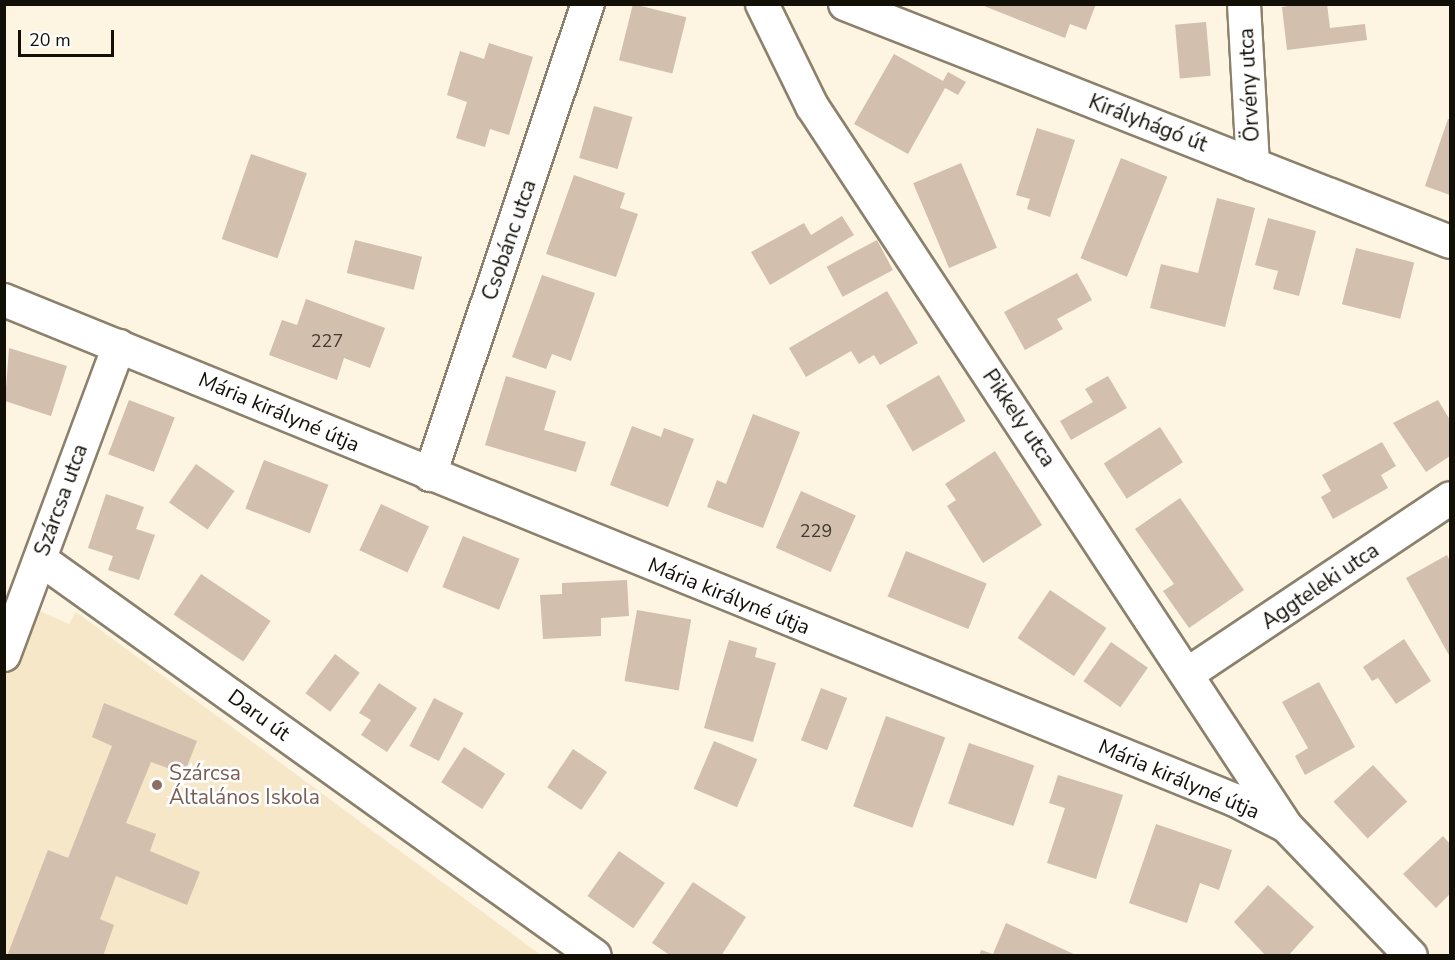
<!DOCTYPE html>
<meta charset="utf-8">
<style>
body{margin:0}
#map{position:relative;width:1455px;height:960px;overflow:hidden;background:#fdf4e2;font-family:"Nunito Sans",sans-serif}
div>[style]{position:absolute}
.built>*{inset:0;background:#f5e7c8}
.building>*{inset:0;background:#d2bfad;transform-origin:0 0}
.roads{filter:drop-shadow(2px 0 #8b816c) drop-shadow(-2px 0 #8b816c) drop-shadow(0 2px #8b816c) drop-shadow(0 -2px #8b816c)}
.minor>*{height:32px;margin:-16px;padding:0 16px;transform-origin:16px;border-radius:16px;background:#fff}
.dots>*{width:16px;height:16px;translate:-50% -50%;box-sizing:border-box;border:3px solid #fff;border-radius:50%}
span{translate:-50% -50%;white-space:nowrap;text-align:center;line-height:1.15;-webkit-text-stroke:5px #fff;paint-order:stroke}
.number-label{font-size:18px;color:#423b30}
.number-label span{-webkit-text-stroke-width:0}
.street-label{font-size:21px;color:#120f07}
.education-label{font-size:21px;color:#785e54}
.left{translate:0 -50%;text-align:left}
.frame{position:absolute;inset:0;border:6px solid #120f07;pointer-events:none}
.scale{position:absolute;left:18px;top:30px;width:96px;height:27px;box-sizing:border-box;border:3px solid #120f07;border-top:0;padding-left:8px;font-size:18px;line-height:21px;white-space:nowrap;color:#120f07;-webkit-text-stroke:4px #fff;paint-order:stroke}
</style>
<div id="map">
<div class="built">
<i style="clip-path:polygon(30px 607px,69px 624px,76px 612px,541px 955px,5px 955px,4px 676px)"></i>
</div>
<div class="building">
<i style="left:633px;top:4px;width:55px;height:58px;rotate:14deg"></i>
<i style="clip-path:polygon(979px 4px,1096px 4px,1086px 30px,1070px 24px,1065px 38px)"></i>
<i style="clip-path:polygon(1301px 4px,1327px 4px,1330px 28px,1365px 24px,1367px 40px,1287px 50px,1282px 7px)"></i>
<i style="left:1206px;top:22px;width:54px;height:31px;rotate:85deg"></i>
<i style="clip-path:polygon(489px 43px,533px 57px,509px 135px,490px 129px,485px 147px,456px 138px,467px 102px,447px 95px,460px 51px,484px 59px)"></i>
<i style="clip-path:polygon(894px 54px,943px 81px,948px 72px,966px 82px,958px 95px,945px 88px,908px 154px,854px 124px)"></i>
<i style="left:594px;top:106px;width:40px;height:54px;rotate:16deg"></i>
<i style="clip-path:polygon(1448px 119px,1450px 119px,1450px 195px,1425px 186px)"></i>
<i style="clip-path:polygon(1037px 128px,1075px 140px,1050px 217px,1027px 209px,1030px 199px,1016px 195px)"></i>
<i style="left:251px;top:154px;width:59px;height:90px;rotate:19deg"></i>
<i style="left:1121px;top:158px;width:50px;height:108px;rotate:22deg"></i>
<i style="left:961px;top:163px;width:92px;height:52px;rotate:67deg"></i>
<i style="clip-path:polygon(574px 175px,625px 193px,620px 208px,638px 214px,616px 277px,546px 254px)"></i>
<i style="clip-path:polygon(1217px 198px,1255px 208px,1225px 327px,1150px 308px,1161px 264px,1198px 273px)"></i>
<i style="clip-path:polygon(842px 216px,854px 235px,770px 285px,751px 252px,804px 223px,811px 235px)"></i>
<i style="clip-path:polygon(1268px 218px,1316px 231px,1299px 296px,1273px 289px,1278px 271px,1255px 265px)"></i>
<i style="left:355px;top:240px;width:69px;height:34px;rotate:14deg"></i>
<i style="left:877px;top:240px;width:34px;height:57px;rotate:62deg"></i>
<i style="left:1356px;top:248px;width:60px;height:58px;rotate:14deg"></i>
<i style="clip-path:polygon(1077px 273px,1092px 300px,1057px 319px,1063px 329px,1025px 350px,1004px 312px)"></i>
<i style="clip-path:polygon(542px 275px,595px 293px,571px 361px,552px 354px,546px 369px,512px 357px)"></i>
<i style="clip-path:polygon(887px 291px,918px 343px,880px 365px,874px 355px,859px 364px,851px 351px,806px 377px,789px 348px)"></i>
<i style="clip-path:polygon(306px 299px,385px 328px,370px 368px,344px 358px,337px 380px,269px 355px,282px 320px,297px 325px)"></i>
<i style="clip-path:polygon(9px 348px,67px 366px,51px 416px,5px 401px)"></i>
<i style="left:939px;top:375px;width:53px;height:61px;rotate:60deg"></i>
<i style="clip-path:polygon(506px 376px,556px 391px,544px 430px,586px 442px,576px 472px,485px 445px)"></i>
<i style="clip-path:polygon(1108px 376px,1127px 408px,1071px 440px,1060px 421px,1093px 402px,1085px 389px)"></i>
<i style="left:129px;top:400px;width:49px;height:58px;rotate:21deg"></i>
<i style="clip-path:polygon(1438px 400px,1450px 420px,1450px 456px,1426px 472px,1393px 423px)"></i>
<i style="clip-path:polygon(753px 414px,800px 432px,763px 528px,707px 507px,717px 480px,726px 484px)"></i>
<i style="clip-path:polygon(632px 426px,661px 437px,664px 428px,694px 439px,668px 507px,610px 485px)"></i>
<i style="left:1160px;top:427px;width:42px;height:67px;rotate:57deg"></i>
<i style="clip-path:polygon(1382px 442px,1396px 466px,1381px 475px,1388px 488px,1333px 519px,1321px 497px,1331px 491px,1322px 475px)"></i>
<i style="clip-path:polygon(995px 451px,1042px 525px,983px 563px,947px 506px,956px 500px,945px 484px)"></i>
<i style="left:264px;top:460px;width:69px;height:52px;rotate:21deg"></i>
<i style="left:196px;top:464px;width:47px;height:47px;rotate:35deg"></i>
<i style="left:801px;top:491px;width:60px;height:62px;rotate:24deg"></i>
<i style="clip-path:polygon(106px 494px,144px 507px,136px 529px,155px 535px,139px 580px,108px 570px,113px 556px,88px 548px)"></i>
<i style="clip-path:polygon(1180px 498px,1244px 590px,1189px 628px,1163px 591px,1174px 584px,1135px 529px)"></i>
<i style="left:381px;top:504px;width:53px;height:51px;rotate:25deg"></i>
<i style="left:463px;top:536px;width:61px;height:55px;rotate:22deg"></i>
<i style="left:906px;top:551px;width:87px;height:49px;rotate:22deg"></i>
<i style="clip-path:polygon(1447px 555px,1450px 561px,1450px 657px,1406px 578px)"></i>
<i style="left:201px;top:574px;width:84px;height:49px;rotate:34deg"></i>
<i style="clip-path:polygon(627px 580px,629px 616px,601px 618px,601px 636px,543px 639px,540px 595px,562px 594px,562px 583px)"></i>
<i style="left:1050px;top:590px;width:68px;height:58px;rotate:34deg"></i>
<i style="left:637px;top:610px;width:55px;height:72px;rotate:10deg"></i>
<i style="clip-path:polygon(1404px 639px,1431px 681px,1396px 704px,1378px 678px,1372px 681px,1363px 667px)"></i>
<i style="clip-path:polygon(729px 640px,757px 648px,755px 657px,776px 663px,753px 742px,704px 728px)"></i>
<i style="left:1111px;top:642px;width:45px;height:48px;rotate:35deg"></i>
<i style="left:335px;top:654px;width:31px;height:49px;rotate:37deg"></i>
<i style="clip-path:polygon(1319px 682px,1355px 747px,1305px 775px,1295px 756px,1308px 748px,1282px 702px)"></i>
<i style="clip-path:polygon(379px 683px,417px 708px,387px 752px,361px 735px,371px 720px,359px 713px)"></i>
<i style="left:821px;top:688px;width:28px;height:56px;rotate:21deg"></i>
<i style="left:434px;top:698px;width:33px;height:54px;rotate:27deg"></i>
<i style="clip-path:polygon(104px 703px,197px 741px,184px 774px,151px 762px,126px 823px,156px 834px,150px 851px,200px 872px,187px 905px,116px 876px,100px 919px,114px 925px,103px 956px,7px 956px,48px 850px,68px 858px,112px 746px,92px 737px)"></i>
<i style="left:886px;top:716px;width:63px;height:96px;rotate:20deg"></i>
<i style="left:714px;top:741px;width:47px;height:52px;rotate:23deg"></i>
<i style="left:969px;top:743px;width:69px;height:64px;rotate:19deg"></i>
<i style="left:464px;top:747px;width:49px;height:42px;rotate:33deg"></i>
<i style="left:573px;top:749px;width:41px;height:46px;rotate:34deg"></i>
<i style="left:1373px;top:765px;width:50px;height:54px;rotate:47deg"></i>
<i style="clip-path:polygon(1058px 775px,1123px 795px,1096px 879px,1047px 863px,1065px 808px,1049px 803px)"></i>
<i style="clip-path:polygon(1156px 824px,1232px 850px,1219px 890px,1200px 883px,1187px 923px,1129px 903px)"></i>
<i style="clip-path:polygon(1443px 836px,1450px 844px,1450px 894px,1436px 908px,1403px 874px)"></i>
<i style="left:619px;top:851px;width:56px;height:55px;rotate:35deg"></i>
<i style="clip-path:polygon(693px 882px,746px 917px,721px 956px,671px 956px,652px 943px)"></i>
<i style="clip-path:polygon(1268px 885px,1314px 927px,1288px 956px,1266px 956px,1234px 922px)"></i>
<i style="clip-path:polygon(1006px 923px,1078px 956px,979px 956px,981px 950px,993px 954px)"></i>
</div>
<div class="roads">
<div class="minor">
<i style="left:762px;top:4px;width:114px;rotate:63.9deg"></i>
<i style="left:812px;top:106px;width:862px;rotate:56.64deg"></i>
<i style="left:845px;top:4px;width:650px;rotate:21.47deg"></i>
<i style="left:1244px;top:4px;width:161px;rotate:86.8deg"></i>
<i style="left:4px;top:300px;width:1329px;rotate:22.11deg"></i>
<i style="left:1235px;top:800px;width:57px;rotate:27deg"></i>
<i style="left:1286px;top:826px;width:180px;rotate:46.1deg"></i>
<i style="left:430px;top:475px;width:497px;rotate:-71.5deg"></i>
<i style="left:40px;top:559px;width:682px;rotate:35.58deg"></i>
<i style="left:4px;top:655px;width:330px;rotate:-69.6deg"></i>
<i style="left:1189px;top:673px;width:314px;rotate:-33.8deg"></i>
</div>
</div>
<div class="dots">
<i style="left:157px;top:785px;background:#8d6e63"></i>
</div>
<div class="number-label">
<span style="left:327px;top:341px">227</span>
<span style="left:816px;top:531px">229</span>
</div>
<div class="street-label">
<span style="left:1249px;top:85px;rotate:-93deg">Örvény utca</span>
<span style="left:1148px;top:123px;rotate:21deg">Királyhágó út</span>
<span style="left:509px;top:240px;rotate:-71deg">Csobánc utca</span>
<span style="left:279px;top:412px;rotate:23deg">Mária királyné útja</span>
<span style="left:1019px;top:418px;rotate:56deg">Pikkely utca</span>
<span style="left:61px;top:500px;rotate:-70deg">Szárcsa utca</span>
<span style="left:1320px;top:586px;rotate:-34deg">Aggteleki utca</span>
<span style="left:729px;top:596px;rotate:22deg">Mária királyné útja</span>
<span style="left:259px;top:715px;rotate:36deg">Daru út</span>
<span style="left:1179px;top:779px;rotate:23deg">Mária királyné útja</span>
</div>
<div class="education-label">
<span class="left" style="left:169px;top:785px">Szárcsa<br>Általános Iskola</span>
</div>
<div class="frame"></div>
<div class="scale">20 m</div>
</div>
